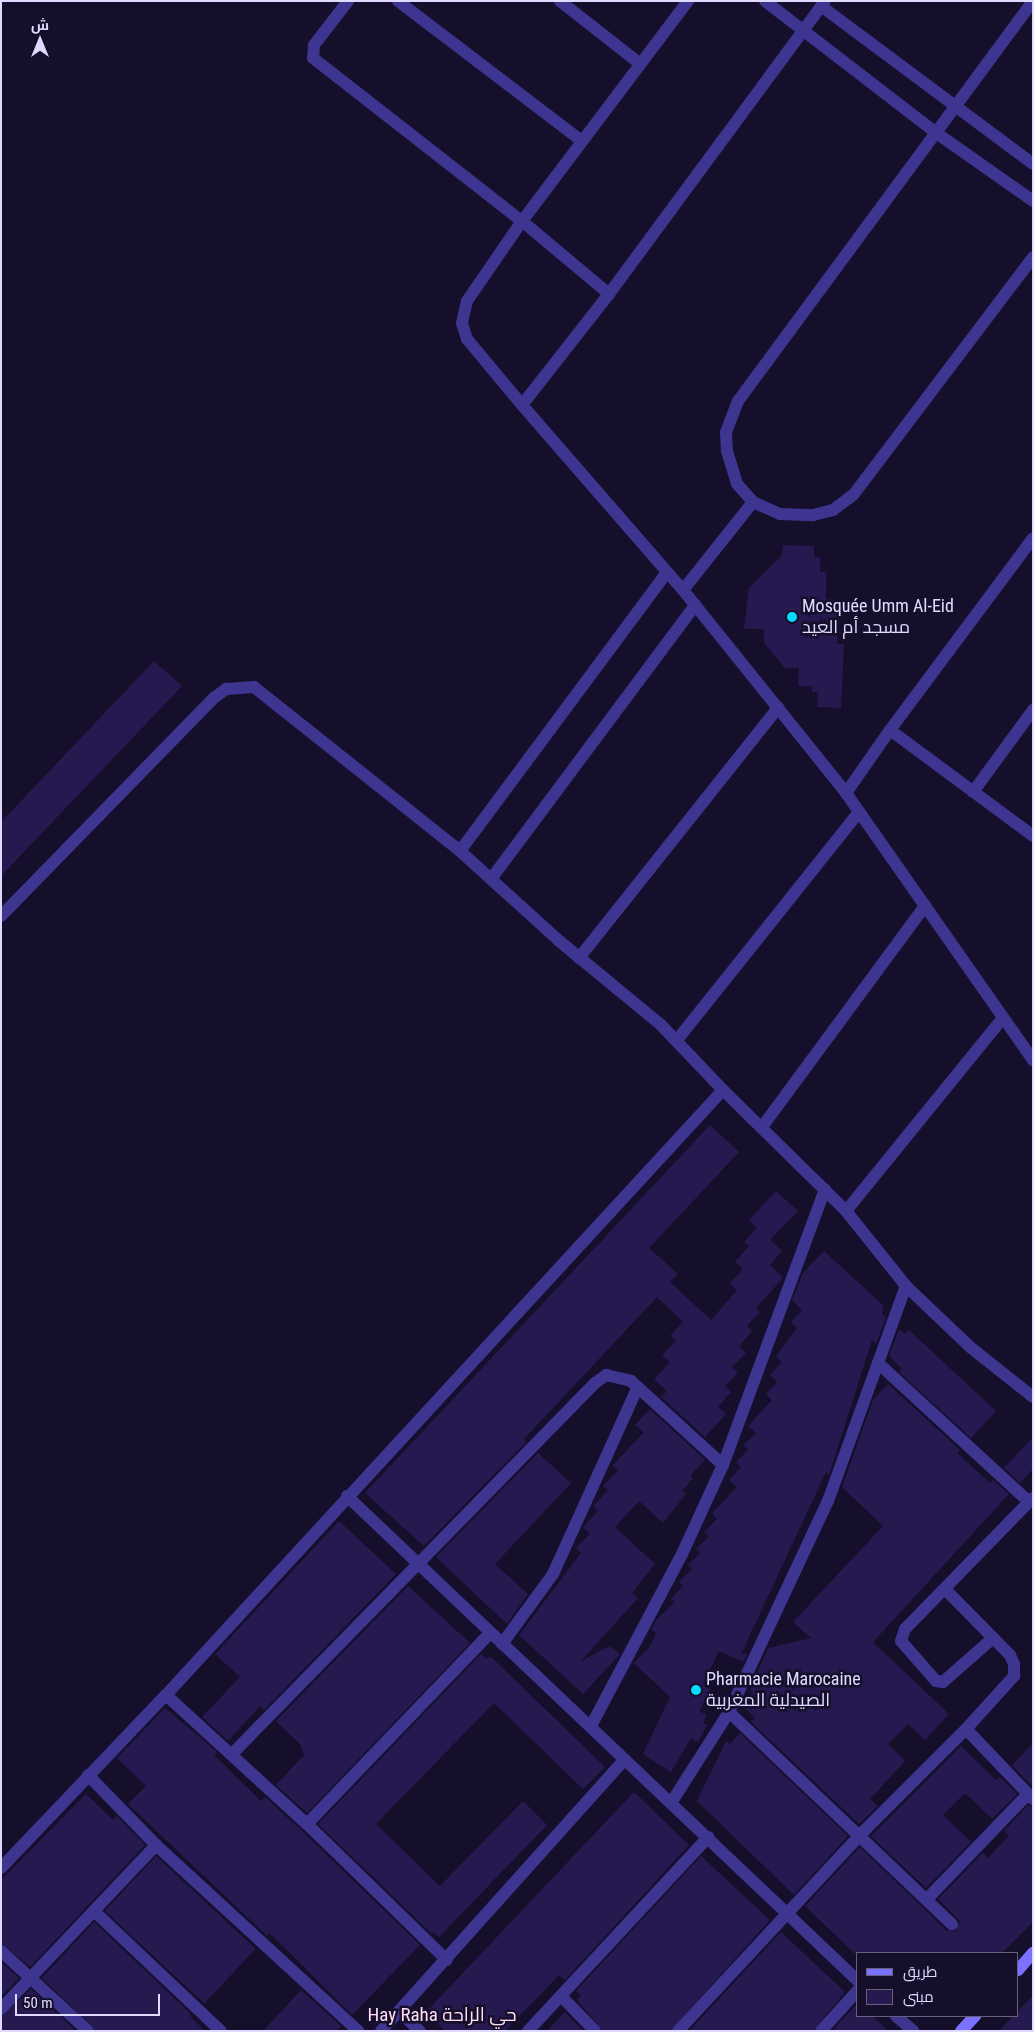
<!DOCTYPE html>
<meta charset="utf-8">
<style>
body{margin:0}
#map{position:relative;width:1034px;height:2032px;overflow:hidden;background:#150f2c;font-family:"Roboto Condensed",Cairo,sans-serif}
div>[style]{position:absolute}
.building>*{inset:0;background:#26194f;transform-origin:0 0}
.street>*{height:12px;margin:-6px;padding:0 6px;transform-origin:6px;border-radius:6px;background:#3d358f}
.secondary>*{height:12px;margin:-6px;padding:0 6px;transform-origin:6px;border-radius:6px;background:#7b71ff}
.dots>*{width:14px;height:14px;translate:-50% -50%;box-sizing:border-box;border:2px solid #150f2c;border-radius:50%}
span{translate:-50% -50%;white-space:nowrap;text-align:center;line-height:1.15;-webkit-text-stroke:5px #150f2c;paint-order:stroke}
.poi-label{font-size:18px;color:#e0daff}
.left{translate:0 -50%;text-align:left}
.neighbourhood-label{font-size:19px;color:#ffdcf1}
.frame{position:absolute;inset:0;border:2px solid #e0daff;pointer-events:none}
.legend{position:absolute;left:856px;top:1952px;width:162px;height:65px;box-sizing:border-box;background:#150f2c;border:1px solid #666080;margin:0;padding:6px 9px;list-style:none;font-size:15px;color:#e0daff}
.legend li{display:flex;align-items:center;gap:10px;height:25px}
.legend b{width:25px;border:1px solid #666080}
.north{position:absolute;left:15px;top:15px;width:50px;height:50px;-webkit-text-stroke:4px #150f2c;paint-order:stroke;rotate:0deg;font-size:14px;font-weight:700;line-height:20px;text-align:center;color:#e0daff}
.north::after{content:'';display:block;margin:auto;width:18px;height:22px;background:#e0daff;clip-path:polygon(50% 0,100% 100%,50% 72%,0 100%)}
.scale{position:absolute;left:15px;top:1994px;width:145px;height:22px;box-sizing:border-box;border:2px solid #e0daff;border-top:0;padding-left:6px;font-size:15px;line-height:18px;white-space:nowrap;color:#e0daff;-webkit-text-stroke:4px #150f2c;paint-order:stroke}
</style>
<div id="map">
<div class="building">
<i style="clip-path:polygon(783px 545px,814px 546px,814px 557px,820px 557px,820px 572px,826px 572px,826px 599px,839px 600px,837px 644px,844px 644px,841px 708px,817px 707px,818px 692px,812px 692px,812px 686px,798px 686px,799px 668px,785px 668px,764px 643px,764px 629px,744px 629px,749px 588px,782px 555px)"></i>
<i style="clip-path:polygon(154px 661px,182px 686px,1px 876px,1px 822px)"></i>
<i style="clip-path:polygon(710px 1125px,739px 1152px,649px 1248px,678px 1274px,670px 1282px,711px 1320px,737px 1290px,730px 1283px,743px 1269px,735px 1262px,749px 1246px,744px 1242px,757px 1228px,749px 1220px,776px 1191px,798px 1211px,770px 1240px,782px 1251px,770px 1265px,783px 1278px,756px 1308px,760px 1312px,747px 1326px,752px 1331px,739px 1346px,746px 1353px,732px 1367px,738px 1373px,725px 1386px,731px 1392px,718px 1407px,726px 1414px,705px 1437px,661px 1397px,667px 1391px,654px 1379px,670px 1362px,662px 1355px,676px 1341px,670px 1336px,683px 1322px,657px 1297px,524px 1439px,526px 1442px,424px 1546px,365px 1493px)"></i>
<i style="clip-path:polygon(824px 1251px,884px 1306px,882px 1314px,886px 1317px,876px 1344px,872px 1340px,829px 1475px,826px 1472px,741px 1654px,748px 1653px,743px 1662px,719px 1651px,703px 1684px,711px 1690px,699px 1711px,707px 1715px,703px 1723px,707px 1725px,698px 1742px,691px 1738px,671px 1772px,643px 1754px,670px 1697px,634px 1663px,650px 1646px,656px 1633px,651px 1629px,657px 1619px,675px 1602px,671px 1599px,683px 1586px,679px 1582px,692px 1569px,688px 1565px,700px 1553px,696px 1549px,709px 1536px,704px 1532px,717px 1519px,712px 1513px,737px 1487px,729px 1480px,741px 1467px,736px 1462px,748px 1450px,744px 1445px,756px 1433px,748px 1426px,772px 1400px,766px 1394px,777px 1382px,770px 1375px,782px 1362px,776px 1356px,797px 1328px,791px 1322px,802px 1310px,792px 1300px,803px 1273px)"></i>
<i style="clip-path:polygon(899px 1329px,905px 1334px,909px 1330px,996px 1411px,971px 1438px,899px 1372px,902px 1369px,889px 1356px)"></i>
<i style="clip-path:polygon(888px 1384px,960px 1450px,957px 1453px,990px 1483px,993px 1480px,1009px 1494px,873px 1642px,949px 1714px,925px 1740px,908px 1724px,888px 1744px,905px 1761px,870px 1799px,878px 1806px,859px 1824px,751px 1722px,755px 1718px,743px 1706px,768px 1648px,811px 1638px,793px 1622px,883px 1526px,842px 1487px,873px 1400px)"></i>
<i style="clip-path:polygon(650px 1409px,705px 1460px,690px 1476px,693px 1478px,682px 1491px,686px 1494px,663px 1523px,639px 1501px,615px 1527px,655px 1564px,632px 1593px,638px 1598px,580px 1662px,609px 1646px,620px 1654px,583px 1694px,519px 1635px,581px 1553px,576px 1548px,590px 1534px,583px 1527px,598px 1511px,593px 1506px,608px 1490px,603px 1486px,618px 1470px,613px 1465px,644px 1432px,635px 1425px)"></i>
<i style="clip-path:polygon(1033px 1437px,1033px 1469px,1020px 1483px,1004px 1468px)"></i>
<i style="clip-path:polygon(538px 1453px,571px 1483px,495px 1564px,528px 1594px,507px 1624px,436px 1557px)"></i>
<i style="clip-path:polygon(339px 1521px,396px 1574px,264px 1710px,260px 1706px,228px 1741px,202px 1717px,240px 1677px,215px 1654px)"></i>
<i style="clip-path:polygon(408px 1586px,470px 1643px,307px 1813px,276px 1785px,304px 1755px,300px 1744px,276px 1721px)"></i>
<i style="clip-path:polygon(481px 1654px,487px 1659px,490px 1656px,605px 1767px,583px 1789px,494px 1703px,405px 1794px,376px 1824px,440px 1886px,523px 1801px,547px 1825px,439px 1937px,433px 1932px,432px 1934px,318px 1824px)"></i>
<i style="clip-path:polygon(165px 1708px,217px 1752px,214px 1755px,261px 1801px,265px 1797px,301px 1830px,420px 1945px,352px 2015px,289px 1952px,270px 1934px,267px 1936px,128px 1804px,146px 1786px,117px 1758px)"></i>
<i style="clip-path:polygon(740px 1733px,848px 1836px,794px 1895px,697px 1801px,726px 1741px,730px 1744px)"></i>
<i style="clip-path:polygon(1033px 1743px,1033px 1787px,1012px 1765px)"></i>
<i style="clip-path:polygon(961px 1746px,996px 1780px,1000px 1777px,1017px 1794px,992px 1819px,965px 1793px,943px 1815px,971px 1842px,926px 1888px,871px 1836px)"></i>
<i style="clip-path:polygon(634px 1792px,689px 1845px,565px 1980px,559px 1975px,505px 2031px,445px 2031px,426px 2012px)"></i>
<i style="clip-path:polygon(86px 1794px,113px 1820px,117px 1816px,145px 1845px,30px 1967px,1px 1943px,1px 1880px)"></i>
<i style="clip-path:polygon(1028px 1805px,1033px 1807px,1033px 1922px,1002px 1953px,854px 1953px,805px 1906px,860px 1847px,946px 1930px,955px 1932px,960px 1921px,938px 1899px,983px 1853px,988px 1858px,1009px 1836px,1004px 1831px)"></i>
<i style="left:156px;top:1856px;width:136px;height:75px;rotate:43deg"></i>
<i style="clip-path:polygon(701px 1856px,770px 1920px,670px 2031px,603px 2031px,577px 2000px,581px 1995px,576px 1991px)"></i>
<i style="clip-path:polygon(94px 1922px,191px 2014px,190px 2016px,205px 2031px,96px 2031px,42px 1978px)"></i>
<i style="clip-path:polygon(781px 1932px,845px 1992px,813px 2031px,689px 2031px)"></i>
<i style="clip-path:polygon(1px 1962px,19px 1978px,1px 1997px)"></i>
<i style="clip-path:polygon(31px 1989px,76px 2031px,1px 2031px,1px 2017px)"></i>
<i style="clip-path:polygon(301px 1990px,341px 2026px,337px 2031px,263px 2031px)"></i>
<i style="clip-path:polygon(1033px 1995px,1033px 2031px,999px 2031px,1013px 2016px,1018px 2016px,1018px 2011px)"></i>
<i style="clip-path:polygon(857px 2004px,858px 2016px,873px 2016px,888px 2031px,832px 2031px)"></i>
<i style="clip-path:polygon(565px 2012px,583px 2031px,547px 2031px)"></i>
</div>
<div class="street">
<i style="left:348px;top:1px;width:56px;rotate:127.7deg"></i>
<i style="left:314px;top:45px;width:13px;rotate:94deg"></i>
<i style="left:313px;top:58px;width:265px;rotate:38deg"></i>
<i style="left:522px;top:221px;width:114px;rotate:40deg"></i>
<i style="left:398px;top:1px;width:231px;rotate:37.3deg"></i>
<i style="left:560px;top:1px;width:100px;rotate:38.1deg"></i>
<i style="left:688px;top:1px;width:276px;rotate:127deg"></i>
<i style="left:522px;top:221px;width:97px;rotate:124.5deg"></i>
<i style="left:467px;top:301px;width:23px;rotate:103deg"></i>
<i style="left:462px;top:323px;width:17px;rotate:73deg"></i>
<i style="left:467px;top:339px;width:86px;rotate:50.2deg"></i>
<i style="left:522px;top:405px;width:245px;rotate:49deg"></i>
<i style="left:683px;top:590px;width:260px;rotate:51.2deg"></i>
<i style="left:846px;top:793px;width:326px;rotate:55deg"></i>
<i style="left:765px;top:1px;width:215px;rotate:37.6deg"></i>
<i style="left:935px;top:132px;width:120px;rotate:35.1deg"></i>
<i style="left:1033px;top:1px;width:497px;rotate:126.4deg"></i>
<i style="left:738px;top:401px;width:34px;rotate:111deg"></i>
<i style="left:726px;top:433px;width:18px;rotate:87deg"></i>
<i style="left:727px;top:451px;width:34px;rotate:73deg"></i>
<i style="left:737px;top:484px;width:24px;rotate:48deg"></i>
<i style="left:753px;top:502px;width:30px;rotate:24deg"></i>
<i style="left:780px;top:514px;width:33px;rotate:2deg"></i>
<i style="left:813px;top:515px;width:21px;rotate:-14deg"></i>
<i style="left:833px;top:510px;width:26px;rotate:-37deg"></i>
<i style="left:854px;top:494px;width:297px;rotate:-52.9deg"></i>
<i style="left:821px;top:6px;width:264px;rotate:36.7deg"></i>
<i style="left:522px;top:405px;width:141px;rotate:-51.9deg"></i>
<i style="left:609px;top:294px;width:364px;rotate:-53.6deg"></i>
<i style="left:683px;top:590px;width:112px;rotate:-51.5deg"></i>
<i style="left:890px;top:730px;width:239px;rotate:-53.3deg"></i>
<i style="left:973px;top:792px;width:102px;rotate:-53.8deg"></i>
<i style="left:846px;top:793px;width:77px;rotate:-55.1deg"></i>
<i style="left:890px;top:730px;width:178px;rotate:36.5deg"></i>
<i style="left:460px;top:851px;width:347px;rotate:-53.4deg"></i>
<i style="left:491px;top:879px;width:342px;rotate:-53.3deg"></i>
<i style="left:1px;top:916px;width:306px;rotate:-45.7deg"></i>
<i style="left:215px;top:697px;width:14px;rotate:-36deg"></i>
<i style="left:226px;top:689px;width:28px;rotate:-4deg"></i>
<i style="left:254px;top:687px;width:263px;rotate:38.5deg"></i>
<i style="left:460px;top:851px;width:132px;rotate:42.2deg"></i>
<i style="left:558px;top:940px;width:134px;rotate:39.5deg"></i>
<i style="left:661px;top:1025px;width:90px;rotate:46.4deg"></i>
<i style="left:579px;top:958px;width:320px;rotate:-51.5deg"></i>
<i style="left:677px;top:1040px;width:292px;rotate:-51.4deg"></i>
<i style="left:762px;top:1127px;width:275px;rotate:-53.6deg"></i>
<i style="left:846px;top:1211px;width:249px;rotate:-50.9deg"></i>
<i style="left:878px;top:1363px;width:205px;rotate:42.6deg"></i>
<i style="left:347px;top:1496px;width:705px;rotate:43.5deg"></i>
<i style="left:993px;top:1638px;width:67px;rotate:138.7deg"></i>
<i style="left:943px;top:1682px;width:7px;rotate:-172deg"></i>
<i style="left:936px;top:1681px;width:53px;rotate:-131.2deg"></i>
<i style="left:901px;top:1641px;width:13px;rotate:-72deg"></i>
<i style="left:905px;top:1629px;width:183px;rotate:-45.7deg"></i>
<i style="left:502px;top:1644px;width:87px;rotate:-53.9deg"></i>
<i style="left:553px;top:1574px;width:205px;rotate:-65.6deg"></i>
<i style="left:166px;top:1695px;width:191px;rotate:42.5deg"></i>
<i style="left:307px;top:1824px;width:195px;rotate:44.2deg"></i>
<i style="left:729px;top:1712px;width:308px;rotate:43.6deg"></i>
<i style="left:591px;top:1726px;width:195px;rotate:-62.1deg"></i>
<i style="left:682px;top:1554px;width:98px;rotate:-65.3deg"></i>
<i style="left:723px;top:1465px;width:294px;rotate:-69.7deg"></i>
<i style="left:966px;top:1729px;width:97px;rotate:46.3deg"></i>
<i style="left:232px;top:1754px;width:519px;rotate:-45.62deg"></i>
<i style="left:595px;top:1383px;width:14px;rotate:-36deg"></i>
<i style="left:606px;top:1375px;width:26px;rotate:13deg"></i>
<i style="left:631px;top:1381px;width:125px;rotate:42.4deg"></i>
<i style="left:88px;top:1775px;width:98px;rotate:45.8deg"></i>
<i style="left:156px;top:1845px;width:275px;rotate:42.6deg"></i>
<i style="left:671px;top:1803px;width:108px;rotate:-57.5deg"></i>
<i style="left:729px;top:1712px;width:233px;rotate:-64.9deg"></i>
<i style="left:828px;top:1501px;width:229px;rotate:-70.1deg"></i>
<i style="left:307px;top:1824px;width:265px;rotate:-46.2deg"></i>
<i style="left:1px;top:1868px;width:239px;rotate:-46.4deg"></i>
<i style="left:166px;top:1695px;width:822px;rotate:-47.37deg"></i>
<i style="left:723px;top:1090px;width:173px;rotate:44.5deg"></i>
<i style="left:846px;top:1211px;width:96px;rotate:51.3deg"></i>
<i style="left:906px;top:1286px;width:88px;rotate:43.6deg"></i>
<i style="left:970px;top:1347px;width:80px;rotate:38.4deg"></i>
<i style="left:927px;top:1899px;width:146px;rotate:-46.1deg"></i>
<i style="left:95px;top:1912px;width:173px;rotate:43.4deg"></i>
<i style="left:1px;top:1951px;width:118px;rotate:42.6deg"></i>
<i style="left:561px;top:1996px;width:49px;rotate:45.8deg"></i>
<i style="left:1px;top:2009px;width:226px;rotate:-46.6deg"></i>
<i style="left:399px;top:2011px;width:29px;rotate:44deg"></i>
<i style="left:896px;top:2016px;width:23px;rotate:41deg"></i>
<i style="left:381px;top:2031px;width:365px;rotate:-48.1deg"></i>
<i style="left:528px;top:2031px;width:265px;rotate:-47.1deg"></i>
<i style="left:678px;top:2031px;width:267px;rotate:-47.1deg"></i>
<i style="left:860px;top:1835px;width:150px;rotate:-45deg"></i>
<i style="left:966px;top:1729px;width:72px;rotate:-47.8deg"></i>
<i style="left:1014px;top:1676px;width:12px;rotate:-90deg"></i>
<i style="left:1014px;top:1664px;width:10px;rotate:-114deg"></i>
<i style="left:1010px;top:1655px;width:91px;rotate:-134.6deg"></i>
<i style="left:821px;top:2031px;width:55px;rotate:-47.9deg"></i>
</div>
<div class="secondary">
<i style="left:1018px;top:1970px;width:23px;rotate:-49deg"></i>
<i style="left:961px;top:2031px;width:21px;rotate:-47deg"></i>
</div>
<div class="dots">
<i style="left:792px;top:617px;background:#06dbff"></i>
<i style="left:696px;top:1690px;background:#06dbff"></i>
</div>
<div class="poi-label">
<span class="left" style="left:802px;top:617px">Mosquée Umm Al-Eid<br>مسجد أم العيد</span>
<span class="left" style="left:706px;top:1690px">Pharmacie Marocaine<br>الصيدلية المغربية</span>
</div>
<div class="neighbourhood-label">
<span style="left:442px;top:2015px">Hay Raha حي الراحة</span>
</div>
<div class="frame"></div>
<ul class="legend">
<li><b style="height:6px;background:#7b71ff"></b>طريق</li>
<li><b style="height:14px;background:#26194f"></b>مبنى</li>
</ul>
<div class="north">ش</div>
<div class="scale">50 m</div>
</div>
